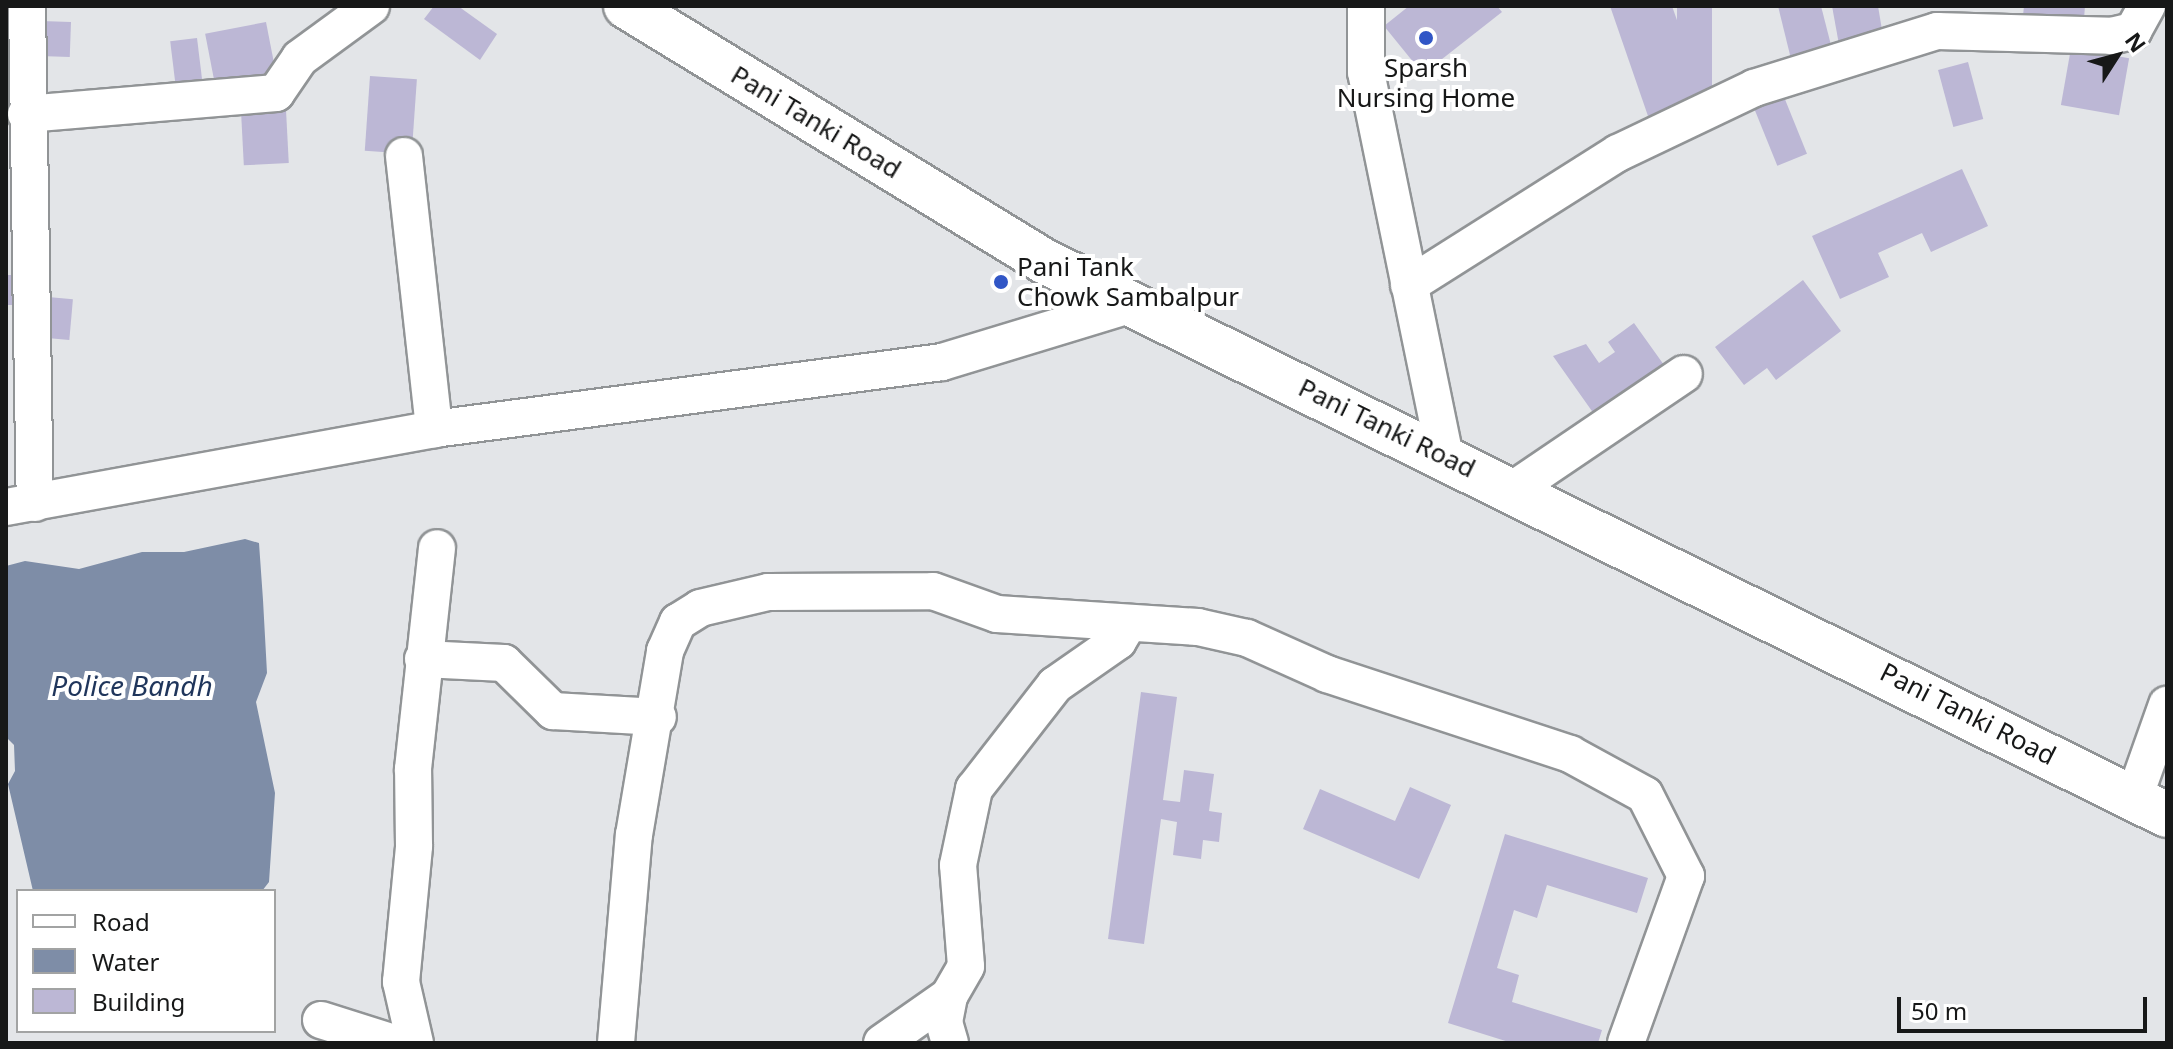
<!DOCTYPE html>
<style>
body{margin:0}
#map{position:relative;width:2173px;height:1049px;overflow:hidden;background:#e3e5e8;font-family:"Noto Sans",sans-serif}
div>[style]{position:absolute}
.water>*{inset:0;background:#7e8da7}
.building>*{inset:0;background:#bcb7d5;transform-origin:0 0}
.roads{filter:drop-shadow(2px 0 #919496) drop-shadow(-2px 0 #919496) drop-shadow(0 2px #919496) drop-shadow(0 -2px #919496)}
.street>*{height:36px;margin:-18px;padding:0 18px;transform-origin:18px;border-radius:18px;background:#fff}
.secondary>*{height:44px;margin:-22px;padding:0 22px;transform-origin:22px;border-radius:22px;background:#fff}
.dots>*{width:22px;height:22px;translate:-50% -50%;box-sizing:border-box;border:4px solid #fff;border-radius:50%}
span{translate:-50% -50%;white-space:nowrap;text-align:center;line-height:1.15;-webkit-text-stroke:8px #fff;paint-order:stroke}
.poi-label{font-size:26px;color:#171818}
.left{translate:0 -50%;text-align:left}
.street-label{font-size:26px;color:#171818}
.water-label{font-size:28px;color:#1f355b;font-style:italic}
.frame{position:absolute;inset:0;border:8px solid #171818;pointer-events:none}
.legend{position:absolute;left:16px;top:889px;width:260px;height:144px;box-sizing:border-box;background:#fff;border:2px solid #a2a3a3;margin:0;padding:10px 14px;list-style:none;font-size:24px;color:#171818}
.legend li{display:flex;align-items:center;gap:16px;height:40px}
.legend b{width:40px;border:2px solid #a2a3a3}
.north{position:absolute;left:2077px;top:16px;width:80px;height:80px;-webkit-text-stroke:6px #fff;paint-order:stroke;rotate:54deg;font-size:22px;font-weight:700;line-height:32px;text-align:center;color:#171818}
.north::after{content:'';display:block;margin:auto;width:28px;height:36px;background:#171818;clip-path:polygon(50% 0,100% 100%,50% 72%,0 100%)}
.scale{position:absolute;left:1897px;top:997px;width:250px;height:36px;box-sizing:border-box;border:4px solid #171818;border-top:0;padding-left:10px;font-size:24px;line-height:28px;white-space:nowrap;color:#171818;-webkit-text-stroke:6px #fff;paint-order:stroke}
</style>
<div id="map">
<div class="water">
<i style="clip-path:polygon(245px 539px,259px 543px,263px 600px,267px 673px,256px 702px,275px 793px,269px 882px,262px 891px,33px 891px,8px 784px,15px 771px,14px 745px,6px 737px,6px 566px,25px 561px,79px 569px,142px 552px,184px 552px)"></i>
</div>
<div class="building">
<i style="clip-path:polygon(434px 6px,458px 6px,497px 34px,480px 60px,424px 19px)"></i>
<i style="clip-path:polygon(1409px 6px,1497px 6px,1502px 12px,1423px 74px,1384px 26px)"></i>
<i style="clip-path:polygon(1610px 6px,1672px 6px,1704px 97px,1648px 116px)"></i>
<i style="left:1677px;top:6px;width:35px;height:99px"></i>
<i style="clip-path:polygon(1778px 6px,1821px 6px,1832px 49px,1791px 59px)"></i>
<i style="clip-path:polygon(1832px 6px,1878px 6px,1884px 42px,1840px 50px)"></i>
<i style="clip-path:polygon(2024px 6px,2085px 6px,2083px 31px,2022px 25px)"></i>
<i style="left:41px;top:21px;width:30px;height:35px;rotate:2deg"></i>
<i style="left:266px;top:22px;width:65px;height:62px;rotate:79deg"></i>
<i style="left:197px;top:38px;width:48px;height:27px;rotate:83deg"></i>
<i style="left:2071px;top:48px;width:59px;height:58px;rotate:10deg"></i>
<i style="left:1968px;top:62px;width:59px;height:31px;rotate:75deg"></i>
<i style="left:370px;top:76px;width:47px;height:75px;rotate:4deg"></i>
<i style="left:1780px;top:87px;width:72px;height:32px;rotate:68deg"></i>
<i style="left:286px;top:110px;width:53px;height:45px;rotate:87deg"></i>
<i style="clip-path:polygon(1962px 169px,1988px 226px,1931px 252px,1922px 233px,1878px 253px,1889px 277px,1840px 299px,1812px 236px)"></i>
<i style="left:6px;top:275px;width:19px;height:30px"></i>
<i style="clip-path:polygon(1803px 280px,1841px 331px,1776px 380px,1767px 368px,1744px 385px,1715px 347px)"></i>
<i style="left:48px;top:297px;width:25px;height:41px;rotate:5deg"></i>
<i style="clip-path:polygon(1634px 323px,1664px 365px,1594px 414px,1553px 356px,1586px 344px,1599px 363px,1615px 352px,1608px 342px)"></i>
<i style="clip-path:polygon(1141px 692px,1177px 697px,1163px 800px,1180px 802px,1184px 770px,1214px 774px,1209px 811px,1222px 813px,1219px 842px,1203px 840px,1201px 859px,1173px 855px,1177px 822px,1161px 819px,1144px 944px,1108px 939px)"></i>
<i style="clip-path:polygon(1410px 787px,1451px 805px,1419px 879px,1303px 829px,1320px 789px,1395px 821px)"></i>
<i style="clip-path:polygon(1505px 834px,1648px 878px,1637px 913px,1547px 885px,1537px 918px,1514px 910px,1497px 968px,1519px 975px,1512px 1002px,1602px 1030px,1598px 1043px,1512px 1043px,1448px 1023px)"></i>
</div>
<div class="roads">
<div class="street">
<i style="left:27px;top:6px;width:497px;rotate:89.1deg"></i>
<i style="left:1366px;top:6px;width:66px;rotate:90deg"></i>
<i style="left:1366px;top:72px;width:392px;rotate:78.4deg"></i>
<i style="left:26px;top:114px;width:251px;rotate:-4.8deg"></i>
<i style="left:276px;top:93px;width:42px;rotate:-55.6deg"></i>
<i style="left:300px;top:58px;width:88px;rotate:-36.2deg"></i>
<i style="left:404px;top:156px;width:275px;rotate:83.7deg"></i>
<i style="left:1409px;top:285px;width:247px;rotate:-32.3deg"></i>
<i style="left:1618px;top:153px;width:151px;rotate:-25.5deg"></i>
<i style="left:1754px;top:88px;width:192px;rotate:-17.3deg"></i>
<i style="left:1937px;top:31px;width:174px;rotate:1.6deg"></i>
<i style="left:2111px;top:36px;width:23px;rotate:-13deg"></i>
<i style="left:2133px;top:31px;width:29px;rotate:-61deg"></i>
<i style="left:1514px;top:489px;width:205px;rotate:-34.1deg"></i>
<i style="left:6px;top:507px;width:435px;rotate:-10.3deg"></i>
<i style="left:434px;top:429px;width:512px;rotate:-7.51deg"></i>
<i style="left:942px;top:362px;width:200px;rotate:-16.9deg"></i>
<i style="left:423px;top:659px;width:81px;rotate:2.8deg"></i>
<i style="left:504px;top:663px;width:69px;rotate:44.4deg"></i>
<i style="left:553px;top:711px;width:105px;rotate:3.3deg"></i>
<i style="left:2134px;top:798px;width:99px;rotate:-70.5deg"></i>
<i style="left:321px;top:1020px;width:77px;rotate:17.5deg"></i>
<i style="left:415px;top:1043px;width:63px;rotate:-102.9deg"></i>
<i style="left:401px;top:982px;width:137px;rotate:-84.5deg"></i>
<i style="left:414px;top:846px;width:77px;rotate:-90.7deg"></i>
<i style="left:413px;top:769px;width:222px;rotate:-83.8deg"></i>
<i style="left:616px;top:1043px;width:209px;rotate:-85.1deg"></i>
<i style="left:634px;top:835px;width:187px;rotate:-80.4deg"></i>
<i style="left:665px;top:651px;width:32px;rotate:-66deg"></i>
<i style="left:678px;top:622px;width:26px;rotate:-32deg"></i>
<i style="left:700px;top:608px;width:70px;rotate:-13.2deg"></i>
<i style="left:768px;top:592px;width:165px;rotate:-0.3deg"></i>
<i style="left:933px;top:591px;width:68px;rotate:19.8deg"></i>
<i style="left:997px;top:614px;width:201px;rotate:3.7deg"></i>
<i style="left:1198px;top:627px;width:50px;rotate:12.7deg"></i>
<i style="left:1247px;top:638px;width:88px;rotate:24.2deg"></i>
<i style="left:1327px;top:674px;width:256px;rotate:18.2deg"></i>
<i style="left:1570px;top:754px;width:85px;rotate:28.7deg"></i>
<i style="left:1645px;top:795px;width:91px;rotate:63.2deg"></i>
<i style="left:1686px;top:876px;width:177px;rotate:109.8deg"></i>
<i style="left:882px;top:1043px;width:82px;rotate:-35deg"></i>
<i style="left:950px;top:1043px;width:22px;rotate:-106deg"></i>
<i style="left:944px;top:1022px;width:26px;rotate:-79deg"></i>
<i style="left:949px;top:996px;width:34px;rotate:-60deg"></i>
<i style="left:966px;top:966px;width:101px;rotate:-94.5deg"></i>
<i style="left:958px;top:865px;width:78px;rotate:-78.1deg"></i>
<i style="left:974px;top:789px;width:132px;rotate:-52.1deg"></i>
<i style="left:1055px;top:685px;width:77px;rotate:-34.9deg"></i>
<i style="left:1118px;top:641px;width:21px;rotate:-59deg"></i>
</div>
<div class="secondary">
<i style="left:626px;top:6px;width:490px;rotate:31.4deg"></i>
<i style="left:1044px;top:261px;width:1252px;rotate:26.26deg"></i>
</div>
</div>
<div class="dots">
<i style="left:1426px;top:38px;background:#3156c6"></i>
<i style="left:1001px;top:282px;background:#3156c6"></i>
</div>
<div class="poi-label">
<span style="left:1426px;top:83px">Sparsh<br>Nursing Home</span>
<span class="left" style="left:1017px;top:282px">Pani Tank<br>Chowk Sambalpur</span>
</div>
<div class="street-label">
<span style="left:816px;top:122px;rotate:31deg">Pani Tanki Road</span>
<span style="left:1387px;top:428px;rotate:26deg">Pani Tanki Road</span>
<span style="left:1968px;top:714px;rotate:27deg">Pani Tanki Road</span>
</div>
<div class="water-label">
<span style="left:132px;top:685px">Police Bandh</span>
</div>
<div class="frame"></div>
<ul class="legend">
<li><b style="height:10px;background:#fff"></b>Road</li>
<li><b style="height:22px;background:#7e8da7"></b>Water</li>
<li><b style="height:22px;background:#bcb7d5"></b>Building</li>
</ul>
<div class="north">N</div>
<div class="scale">50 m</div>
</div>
